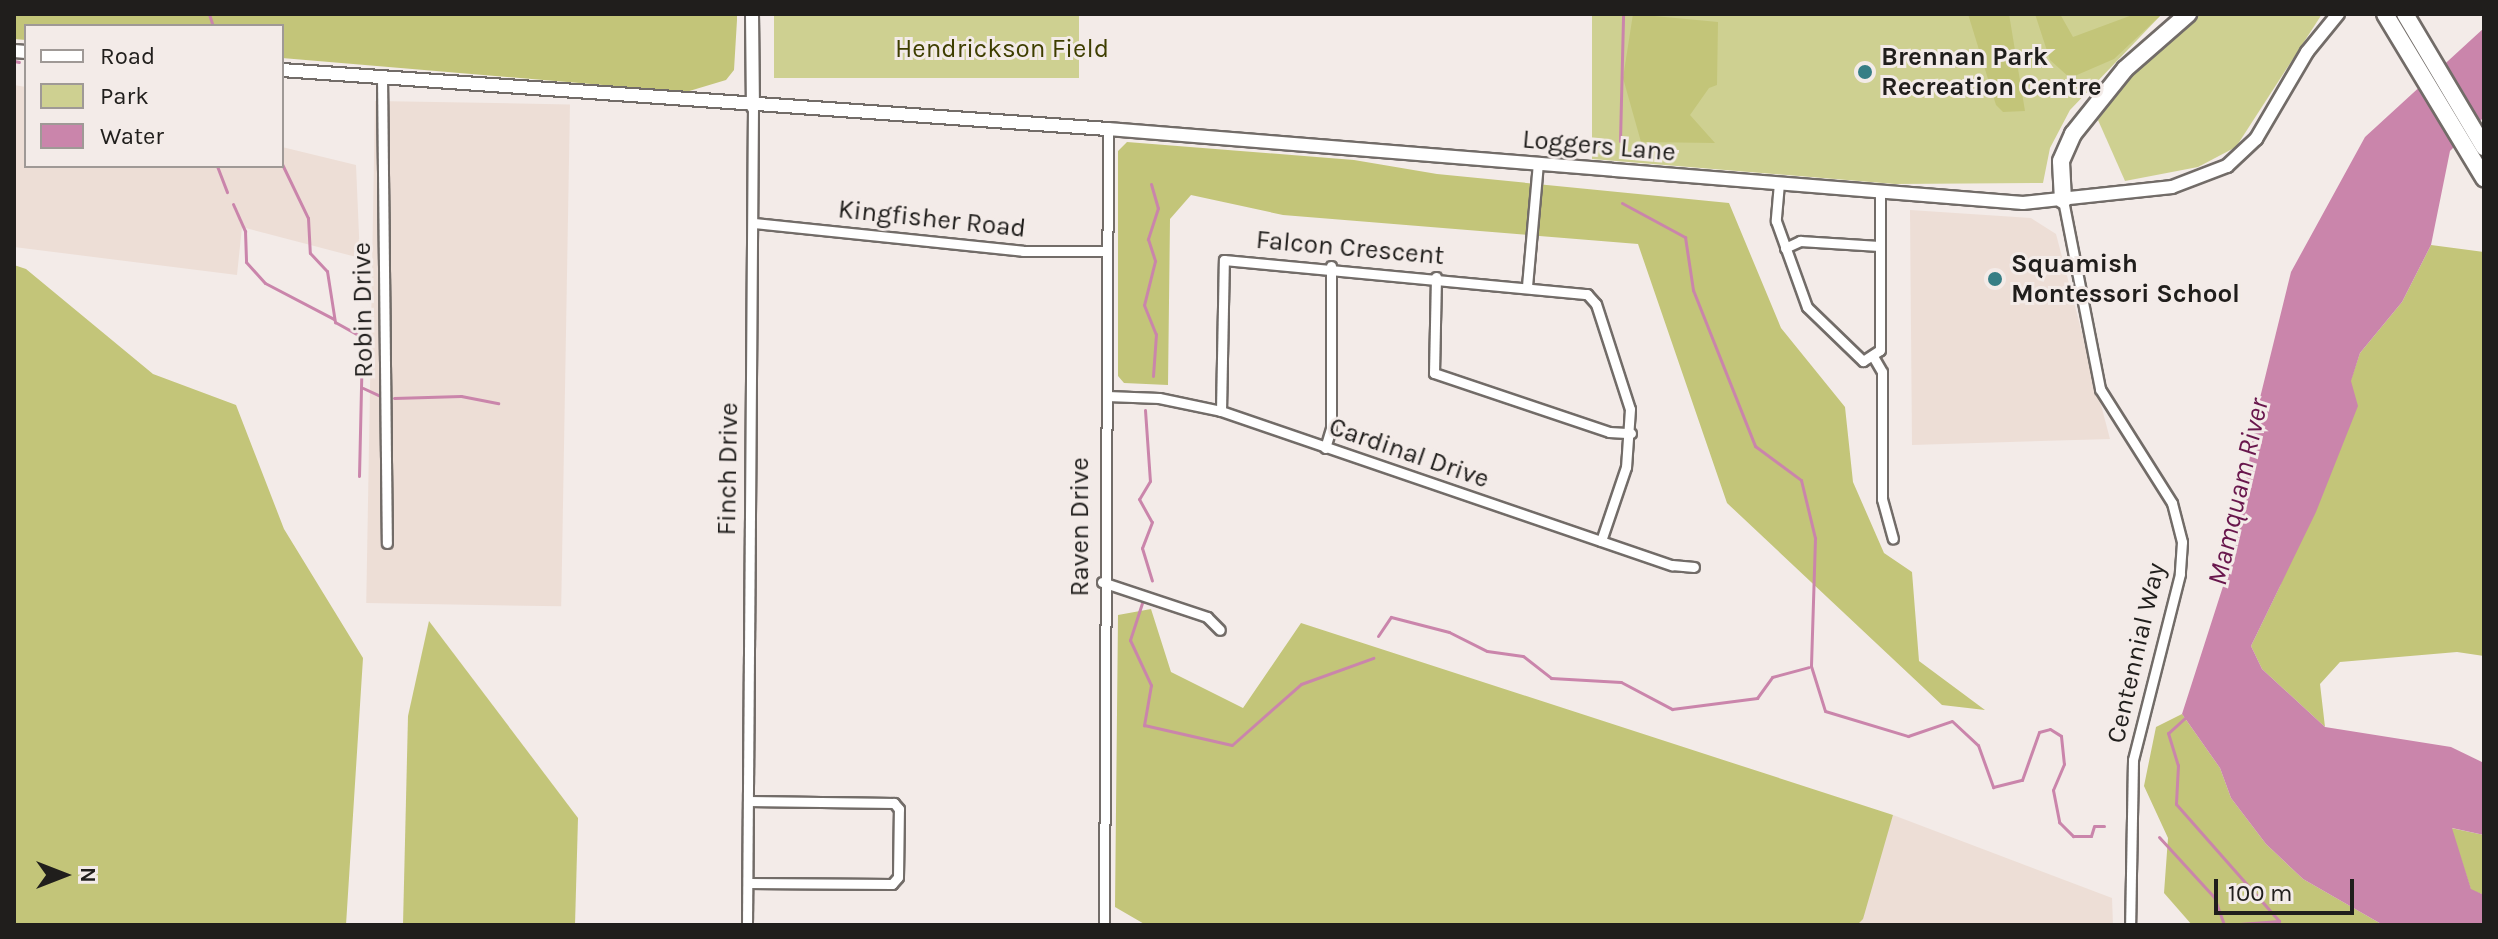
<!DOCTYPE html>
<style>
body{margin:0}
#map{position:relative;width:2498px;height:939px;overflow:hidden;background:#f3ebe8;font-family:Karla,sans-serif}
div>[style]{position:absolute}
.built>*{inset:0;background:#edded6;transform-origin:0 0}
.green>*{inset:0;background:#ced091;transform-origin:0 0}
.forest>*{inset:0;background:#c3c579}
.water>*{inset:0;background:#ca85ab}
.stream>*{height:3px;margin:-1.5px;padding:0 1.5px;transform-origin:1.5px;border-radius:1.5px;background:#ca85ab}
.roads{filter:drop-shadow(2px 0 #726c68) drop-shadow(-2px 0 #726c68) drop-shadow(0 2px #726c68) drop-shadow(0 -2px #726c68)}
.street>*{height:9px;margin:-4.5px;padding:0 4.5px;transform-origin:4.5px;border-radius:4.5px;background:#fff}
.secondary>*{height:12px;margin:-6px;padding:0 6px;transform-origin:6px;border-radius:6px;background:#fff}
.highway>*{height:16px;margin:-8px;padding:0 8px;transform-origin:8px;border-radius:8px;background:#fff}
.dots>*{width:22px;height:22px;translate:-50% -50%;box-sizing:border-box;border:4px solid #f3ebe8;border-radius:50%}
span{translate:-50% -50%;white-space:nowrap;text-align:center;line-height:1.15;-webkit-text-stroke:6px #f3ebe8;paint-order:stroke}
.park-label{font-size:26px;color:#3e3e00}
.poi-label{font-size:26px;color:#201e1c;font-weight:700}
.left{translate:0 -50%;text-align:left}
.street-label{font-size:26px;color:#201e1c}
.water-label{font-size:28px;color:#68164c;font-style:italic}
.frame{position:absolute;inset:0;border:16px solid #201e1c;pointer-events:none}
.legend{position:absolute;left:24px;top:24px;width:260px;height:144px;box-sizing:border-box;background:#f3ebe8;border:2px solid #9f9996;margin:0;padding:10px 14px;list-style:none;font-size:24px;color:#201e1c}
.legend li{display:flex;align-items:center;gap:16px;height:40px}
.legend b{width:40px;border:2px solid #9f9996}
.north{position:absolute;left:24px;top:835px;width:80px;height:80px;-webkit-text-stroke:6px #f3ebe8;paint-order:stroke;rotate:90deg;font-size:22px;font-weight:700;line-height:32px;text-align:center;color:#201e1c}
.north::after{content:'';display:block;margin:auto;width:28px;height:36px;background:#201e1c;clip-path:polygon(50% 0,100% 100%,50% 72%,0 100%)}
.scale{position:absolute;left:2214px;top:879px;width:140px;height:36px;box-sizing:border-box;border:4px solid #201e1c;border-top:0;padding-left:10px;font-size:24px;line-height:28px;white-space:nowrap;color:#201e1c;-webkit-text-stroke:6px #f3ebe8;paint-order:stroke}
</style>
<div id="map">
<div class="built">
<i style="clip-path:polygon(14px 85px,26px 87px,26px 166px,282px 166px,282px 147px,356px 165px,360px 258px,242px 227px,237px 275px,14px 247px)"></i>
<i style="left:375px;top:101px;width:195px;height:502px;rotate:1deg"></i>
<i style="clip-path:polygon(1910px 210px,2031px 218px,2056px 234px,2110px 439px,1912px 445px)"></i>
<i style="clip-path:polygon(1893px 815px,2112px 898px,2113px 925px,1857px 925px)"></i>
</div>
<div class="green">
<i style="left:774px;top:14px;width:305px;height:64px"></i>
<i style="clip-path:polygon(1592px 14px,2162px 14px,2070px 110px,2050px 148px,2043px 183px,1895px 184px,1592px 159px)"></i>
<i style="clip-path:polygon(2196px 14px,2322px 14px,2236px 147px,2198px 167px,2125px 181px,2098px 120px,2136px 69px)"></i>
</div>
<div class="forest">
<i style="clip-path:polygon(14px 14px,737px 14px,737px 20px,734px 70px,726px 80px,686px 92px,282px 58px,282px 26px,26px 26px,26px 40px,14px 39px)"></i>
<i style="clip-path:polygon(1633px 14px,1718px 22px,1717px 85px,1709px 88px,1690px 115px,1715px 143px,1641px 142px,1623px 78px)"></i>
<i style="clip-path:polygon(1968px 14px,2009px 14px,2025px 111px,2003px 112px,1996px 105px)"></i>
<i style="clip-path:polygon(2035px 14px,2060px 14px,2073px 37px,2135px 14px,2162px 14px,2114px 59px,2070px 78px,2050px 60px)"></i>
<i style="clip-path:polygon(1127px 142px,1354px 160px,1437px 174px,1729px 203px,1781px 328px,1845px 407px,1853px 482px,1884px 553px,1912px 572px,1919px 661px,1985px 710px,1942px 705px,1727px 503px,1638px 244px,1283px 215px,1191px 195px,1170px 219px,1168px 385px,1124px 383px,1118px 376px,1118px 151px)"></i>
<i style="clip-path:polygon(2431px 245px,2484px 252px,2484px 656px,2457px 652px,2340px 662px,2320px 684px,2325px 727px,2262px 669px,2251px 646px,2280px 586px,2360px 353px,2402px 302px)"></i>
<i style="clip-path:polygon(14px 265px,26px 269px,153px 374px,236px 405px,284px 529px,363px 658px,346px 925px,14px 925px)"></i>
<i style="clip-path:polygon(1151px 609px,1171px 672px,1243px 708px,1301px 623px,1893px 815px,1863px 919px,1857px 925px,1146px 925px,1115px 907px,1118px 615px)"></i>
<i style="clip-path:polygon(429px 621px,578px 818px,575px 925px,403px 925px,408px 716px)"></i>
<i style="clip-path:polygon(2182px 714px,2220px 768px,2231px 798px,2266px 844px,2303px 879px,2383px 925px,2192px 925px,2164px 893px,2168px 838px,2144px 786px,2156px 727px)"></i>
<i style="clip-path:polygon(2451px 828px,2484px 835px,2484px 895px,2471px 890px)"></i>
</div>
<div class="water">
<i style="clip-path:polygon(2484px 28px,2484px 117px,2450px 151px,2431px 245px,2402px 302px,2360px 353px,2351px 381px,2358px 406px,2316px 512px,2251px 646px,2262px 669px,2325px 727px,2451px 747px,2484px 763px,2484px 835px,2452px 828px,2471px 889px,2484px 895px,2484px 925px,2383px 925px,2303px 879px,2266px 844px,2231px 798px,2220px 768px,2182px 714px,2235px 549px,2258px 406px,2291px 272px,2365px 137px)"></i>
</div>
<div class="stream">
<i style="left:209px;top:14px;width:13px;rotate:72deg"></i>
<i style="left:14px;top:61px;width:5px;rotate:11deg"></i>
<i style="left:1620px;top:141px;width:127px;rotate:-88.6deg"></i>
<i style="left:282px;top:164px;width:60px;rotate:64.3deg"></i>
<i style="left:308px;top:218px;width:35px;rotate:87deg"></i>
<i style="left:310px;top:253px;width:25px;rotate:47deg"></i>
<i style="left:327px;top:271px;width:52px;rotate:81.1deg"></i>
<i style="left:335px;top:322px;width:26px;rotate:29deg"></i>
<i style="left:358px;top:335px;width:10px;rotate:66deg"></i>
<i style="left:362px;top:344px;width:132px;rotate:91.3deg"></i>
<i style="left:217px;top:166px;width:28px;rotate:69deg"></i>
<i style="left:1151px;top:184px;width:25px;rotate:74deg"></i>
<i style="left:1158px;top:208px;width:33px;rotate:108deg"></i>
<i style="left:1148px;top:239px;width:23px;rotate:72deg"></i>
<i style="left:1155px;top:261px;width:45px;rotate:104deg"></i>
<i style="left:1144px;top:305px;width:31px;rotate:68deg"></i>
<i style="left:1156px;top:334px;width:42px;rotate:94.1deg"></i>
<i style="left:1622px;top:203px;width:72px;rotate:28.4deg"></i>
<i style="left:1685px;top:237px;width:54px;rotate:81.4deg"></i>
<i style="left:1693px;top:290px;width:168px;rotate:68.3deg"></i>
<i style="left:1755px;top:446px;width:57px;rotate:36.5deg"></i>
<i style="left:1801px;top:480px;width:60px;rotate:76.4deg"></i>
<i style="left:1815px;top:538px;width:128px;rotate:91.8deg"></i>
<i style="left:1811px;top:666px;width:47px;rotate:72.7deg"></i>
<i style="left:1825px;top:711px;width:87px;rotate:16.8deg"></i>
<i style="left:1908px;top:736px;width:46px;rotate:-18.8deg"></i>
<i style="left:1952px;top:721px;width:35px;rotate:43deg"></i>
<i style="left:1978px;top:745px;width:45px;rotate:70.3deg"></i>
<i style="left:1993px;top:787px;width:30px;rotate:-14deg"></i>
<i style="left:2022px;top:780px;width:51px;rotate:-70.5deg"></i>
<i style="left:2039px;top:732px;width:11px;rotate:-15deg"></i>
<i style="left:2050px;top:729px;width:13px;rotate:32deg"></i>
<i style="left:2061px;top:736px;width:28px;rotate:84deg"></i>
<i style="left:2064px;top:764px;width:28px;rotate:113deg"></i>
<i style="left:2053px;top:790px;width:33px;rotate:79deg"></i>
<i style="left:2059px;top:822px;width:20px;rotate:45deg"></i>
<i style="left:2073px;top:836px;width:18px"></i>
<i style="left:2091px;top:836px;width:10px;rotate:-73deg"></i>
<i style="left:2094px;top:826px;width:10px"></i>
<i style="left:233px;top:204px;width:30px;rotate:66deg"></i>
<i style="left:245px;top:231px;width:31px;rotate:88deg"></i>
<i style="left:246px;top:262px;width:28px;rotate:48deg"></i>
<i style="left:265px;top:283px;width:78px;rotate:27.6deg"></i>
<i style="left:363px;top:388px;width:17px;rotate:25deg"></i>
<i style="left:394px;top:398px;width:67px;rotate:-1.7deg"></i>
<i style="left:461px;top:396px;width:38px;rotate:11deg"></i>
<i style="left:1145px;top:410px;width:71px;rotate:86deg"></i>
<i style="left:1150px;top:481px;width:21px;rotate:121deg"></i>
<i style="left:1139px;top:499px;width:26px;rotate:61deg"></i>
<i style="left:1152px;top:522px;width:28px;rotate:111deg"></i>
<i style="left:1142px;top:548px;width:34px;rotate:73deg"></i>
<i style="left:1142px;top:603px;width:39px;rotate:108deg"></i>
<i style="left:1130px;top:640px;width:50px;rotate:65deg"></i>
<i style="left:1151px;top:685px;width:41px;rotate:99.9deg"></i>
<i style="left:1144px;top:725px;width:90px;rotate:12.8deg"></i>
<i style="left:1232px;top:745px;width:92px;rotate:-41.5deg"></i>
<i style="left:1301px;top:684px;width:77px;rotate:-19.9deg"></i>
<i style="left:1378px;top:636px;width:23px;rotate:-56deg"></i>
<i style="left:1391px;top:617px;width:60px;rotate:14.5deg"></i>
<i style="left:1449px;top:632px;width:42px;rotate:26.6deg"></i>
<i style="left:1487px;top:651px;width:36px;rotate:8deg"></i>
<i style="left:1523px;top:656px;width:36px;rotate:38deg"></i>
<i style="left:1551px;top:678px;width:70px;rotate:3.3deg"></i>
<i style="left:1621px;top:682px;width:58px;rotate:27.9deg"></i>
<i style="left:1672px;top:709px;width:86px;rotate:-7.4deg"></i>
<i style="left:1757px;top:698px;width:26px;rotate:-54deg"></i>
<i style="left:1772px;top:677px;width:38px;rotate:-15deg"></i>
<i style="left:2186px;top:717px;width:24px;rotate:138deg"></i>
<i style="left:2168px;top:733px;width:34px;rotate:73deg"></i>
<i style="left:2178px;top:765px;width:39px;rotate:93deg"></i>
<i style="left:2176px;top:804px;width:156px;rotate:48.6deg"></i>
<i style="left:2279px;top:921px;width:53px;rotate:175.7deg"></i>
<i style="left:2159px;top:837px;width:81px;rotate:47.5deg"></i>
<i style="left:2214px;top:897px;width:30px;rotate:70deg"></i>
</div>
<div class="roads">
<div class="street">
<i style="left:382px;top:77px;width:466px;rotate:89.4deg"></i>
<i style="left:1779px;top:183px;width:38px;rotate:95deg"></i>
<i style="left:1776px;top:221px;width:91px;rotate:70.2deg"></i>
<i style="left:1807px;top:307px;width:78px;rotate:44deg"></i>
<i style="left:1863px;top:361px;width:20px;rotate:-33deg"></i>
<i style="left:1880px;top:350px;width:158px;rotate:-90deg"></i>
<i style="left:2063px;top:200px;width:193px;rotate:78.9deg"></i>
<i style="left:2100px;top:389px;width:135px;rotate:57.7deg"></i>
<i style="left:2172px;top:503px;width:40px;rotate:75.6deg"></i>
<i style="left:2182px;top:542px;width:32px;rotate:94deg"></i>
<i style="left:2180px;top:574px;width:192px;rotate:104.2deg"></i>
<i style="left:2133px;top:760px;width:165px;rotate:91deg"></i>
<i style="left:754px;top:223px;width:270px;rotate:5.9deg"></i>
<i style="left:1023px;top:251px;width:84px"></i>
<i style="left:1785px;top:248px;width:17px;rotate:-25deg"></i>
<i style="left:1800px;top:241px;width:79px;rotate:3.6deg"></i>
<i style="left:1436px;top:277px;width:96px;rotate:91.2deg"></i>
<i style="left:1434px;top:373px;width:185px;rotate:18.6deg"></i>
<i style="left:1609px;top:432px;width:22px;rotate:3deg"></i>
<i style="left:1527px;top:286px;width:123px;rotate:-84.9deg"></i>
<i style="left:1874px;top:358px;width:16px;rotate:60deg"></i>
<i style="left:1882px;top:372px;width:127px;rotate:90deg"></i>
<i style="left:1882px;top:499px;width:41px;rotate:74.6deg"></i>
<i style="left:1107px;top:396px;width:52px;rotate:2.2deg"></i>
<i style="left:1159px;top:398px;width:63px;rotate:11.8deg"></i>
<i style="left:1221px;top:411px;width:477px;rotate:18.9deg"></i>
<i style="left:1672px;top:565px;width:22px;rotate:5deg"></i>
<i style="left:1221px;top:411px;width:151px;rotate:-88.9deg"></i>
<i style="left:1224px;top:260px;width:365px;rotate:5.4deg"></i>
<i style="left:1587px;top:294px;width:13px;rotate:48deg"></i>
<i style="left:1596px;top:304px;width:110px;rotate:72.1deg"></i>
<i style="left:1630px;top:409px;width:58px;rotate:93.9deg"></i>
<i style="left:1626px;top:467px;width:78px;rotate:108.7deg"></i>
<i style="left:1325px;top:448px;width:21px;rotate:-73deg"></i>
<i style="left:1331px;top:428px;width:162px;rotate:-90deg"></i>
<i style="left:1102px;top:582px;width:111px;rotate:18.4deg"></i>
<i style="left:1207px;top:617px;width:18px;rotate:45deg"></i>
<i style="left:748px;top:883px;width:144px;rotate:0.4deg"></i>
<i style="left:892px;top:884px;width:9px;rotate:-49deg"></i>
<i style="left:898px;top:877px;width:68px;rotate:-89.2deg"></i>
<i style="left:899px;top:809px;width:8px;rotate:-130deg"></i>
<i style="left:894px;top:803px;width:146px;rotate:-179.2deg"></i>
<i style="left:747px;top:925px;width:818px;rotate:-89.58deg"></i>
<i style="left:1104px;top:925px;width:796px;rotate:-89.71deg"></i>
</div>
<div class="secondary">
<i style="left:752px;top:14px;width:93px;rotate:89.4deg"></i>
<i style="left:14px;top:51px;width:12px;rotate:5deg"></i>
<i style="left:282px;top:70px;width:828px;rotate:4.09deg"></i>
<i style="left:1108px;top:129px;width:918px;rotate:4.62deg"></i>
<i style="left:2023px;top:203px;width:150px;rotate:-6.1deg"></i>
<i style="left:2172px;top:187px;width:59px;rotate:-20.9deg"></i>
<i style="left:2227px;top:166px;width:40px;rotate:-43deg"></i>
<i style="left:2256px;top:139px;width:101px;rotate:-59.6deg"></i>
<i style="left:2307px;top:52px;width:49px;rotate:-50.8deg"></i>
</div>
<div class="highway">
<i style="left:2385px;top:14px;width:192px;rotate:58.9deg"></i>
<i style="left:2405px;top:14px;width:155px;rotate:59.3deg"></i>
<i style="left:2063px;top:200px;width:39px;rotate:-93deg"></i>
<i style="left:2061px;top:161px;width:30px;rotate:-66deg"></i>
<i style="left:2073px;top:134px;width:83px;rotate:-51.3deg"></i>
<i style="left:2125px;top:69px;width:84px;rotate:-41.1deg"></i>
</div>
</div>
<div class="dots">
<i style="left:1865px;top:72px;background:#367e85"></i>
<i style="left:1995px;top:279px;background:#367e85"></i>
</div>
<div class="park-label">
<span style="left:1002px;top:49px">Hendrickson Field</span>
</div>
<div class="poi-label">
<span class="left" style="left:1881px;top:72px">Brennan Park<br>Recreation Centre</span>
<span class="left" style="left:2011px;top:279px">Squamish<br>Montessori School</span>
</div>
<div class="street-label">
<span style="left:1599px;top:146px;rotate:5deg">Loggers Lane</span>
<span style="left:932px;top:219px;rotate:6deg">Kingfisher Road</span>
<span style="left:1350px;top:248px;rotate:5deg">Falcon Crescent</span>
<span style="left:363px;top:310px;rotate:-91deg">Robin Drive</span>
<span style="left:1409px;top:453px;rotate:19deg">Cardinal Drive</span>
<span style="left:728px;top:469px;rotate:-89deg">Finch Drive</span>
<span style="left:1080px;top:527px;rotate:-90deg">Raven Drive</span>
<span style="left:2136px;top:653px;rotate:-77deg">Centennial Way</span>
</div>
<div class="water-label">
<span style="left:2238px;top:492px;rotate:-77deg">Mamquam River</span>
</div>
<div class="frame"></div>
<ul class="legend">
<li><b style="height:10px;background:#fff"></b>Road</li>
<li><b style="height:22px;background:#ced091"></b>Park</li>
<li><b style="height:22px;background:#ca85ab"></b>Water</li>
</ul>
<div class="north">N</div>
<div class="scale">100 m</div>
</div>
